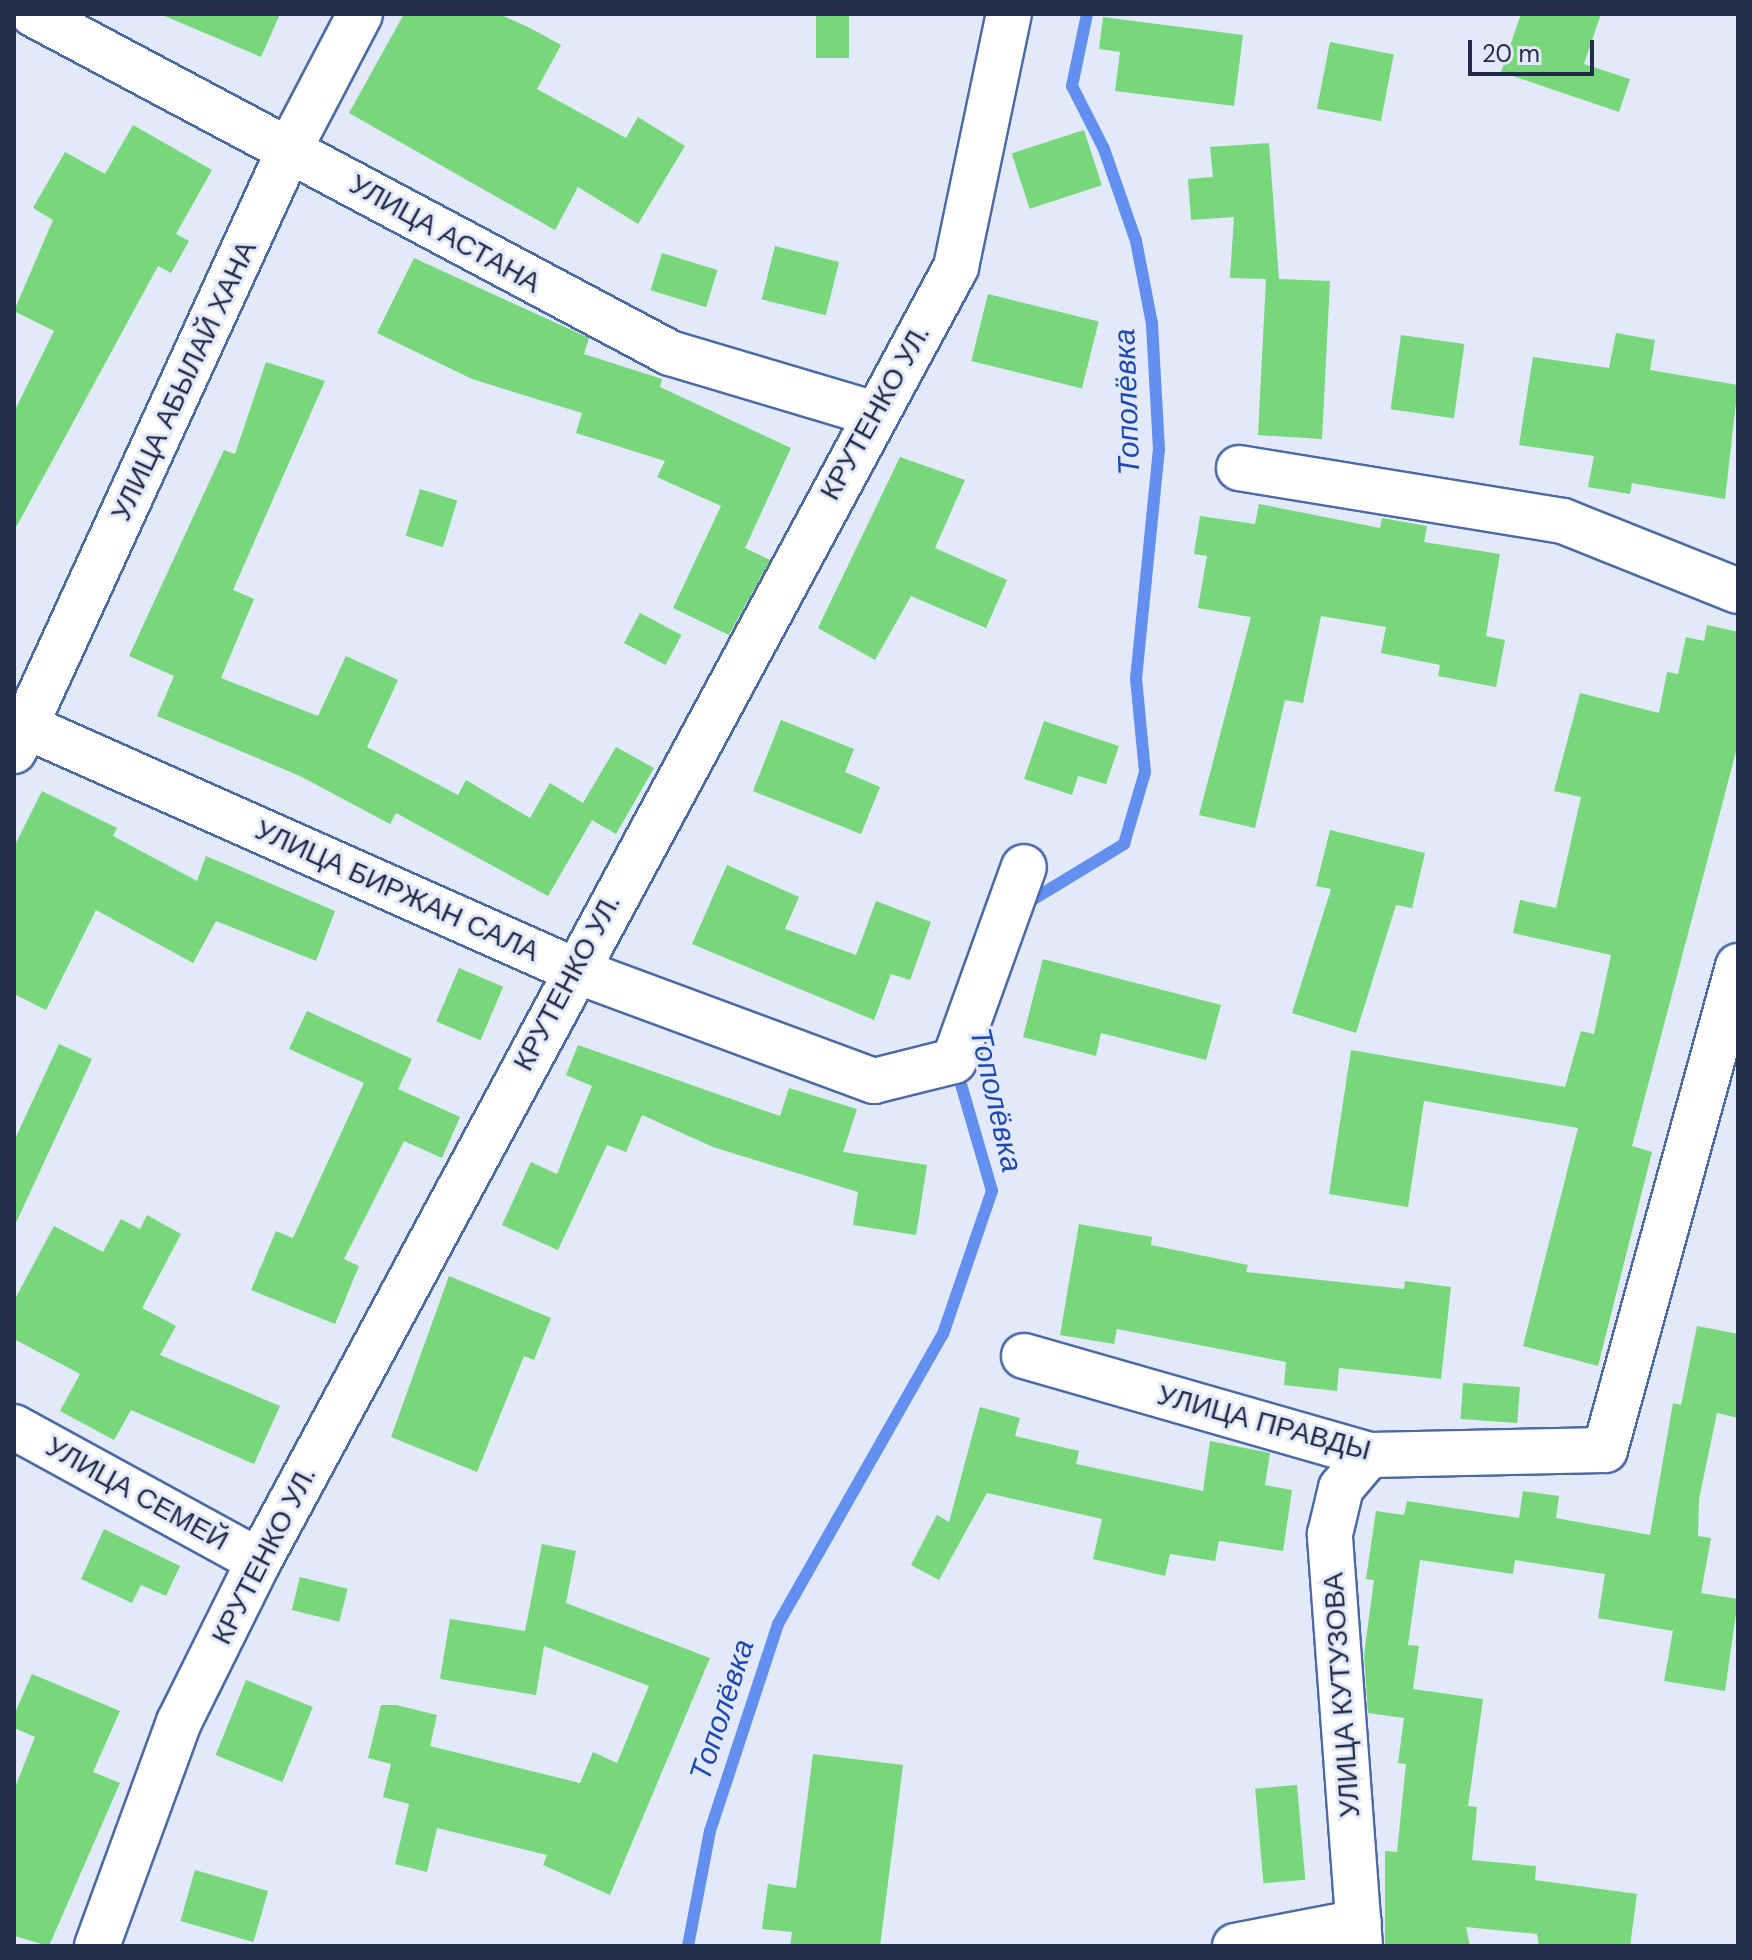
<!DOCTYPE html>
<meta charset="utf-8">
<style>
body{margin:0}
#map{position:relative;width:1752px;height:1960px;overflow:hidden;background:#e2e9f8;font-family:"DM Sans",sans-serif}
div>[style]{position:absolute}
.stream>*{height:12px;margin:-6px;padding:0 6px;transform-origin:6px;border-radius:6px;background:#638ff1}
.building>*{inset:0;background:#78d67b;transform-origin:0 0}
.roads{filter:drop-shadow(2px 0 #4c69a8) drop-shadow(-2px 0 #4c69a8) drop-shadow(0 2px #4c69a8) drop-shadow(0 -2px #4c69a8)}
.minor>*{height:44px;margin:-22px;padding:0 22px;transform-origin:22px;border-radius:22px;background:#fff}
span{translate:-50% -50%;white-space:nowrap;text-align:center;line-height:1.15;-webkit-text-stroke:6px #e2e9f8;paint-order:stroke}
.street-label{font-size:28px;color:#202c48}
.water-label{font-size:30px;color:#1e47b8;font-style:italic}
.frame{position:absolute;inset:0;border:16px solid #202c48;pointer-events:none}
.scale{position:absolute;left:1468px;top:40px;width:126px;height:36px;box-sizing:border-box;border:4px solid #202c48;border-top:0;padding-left:10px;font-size:24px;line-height:28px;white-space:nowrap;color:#202c48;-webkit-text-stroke:6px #e2e9f8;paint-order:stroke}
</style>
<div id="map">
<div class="stream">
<i style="left:1027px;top:903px;width:114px;rotate:-31.3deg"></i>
<i style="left:1124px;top:844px;width:75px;rotate:-73.7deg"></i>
<i style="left:1145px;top:772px;width:93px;rotate:-95.5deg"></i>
<i style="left:1136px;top:679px;width:230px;rotate:-84.3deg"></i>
<i style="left:1159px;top:450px;width:126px;rotate:-93.2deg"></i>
<i style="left:1152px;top:324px;width:85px;rotate:-100.9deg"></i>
<i style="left:1136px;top:241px;width:97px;rotate:-109.2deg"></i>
<i style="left:1104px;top:149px;width:71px;rotate:-116.9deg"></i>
<i style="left:1072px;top:86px;width:74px;rotate:-78.2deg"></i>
<i style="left:688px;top:1946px;width:117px;rotate:-79.2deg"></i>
<i style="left:710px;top:1831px;width:218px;rotate:-71.8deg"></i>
<i style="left:778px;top:1624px;width:334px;rotate:-60.4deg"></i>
<i style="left:943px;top:1334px;width:151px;rotate:-71.1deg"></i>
<i style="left:992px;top:1191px;width:129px;rotate:-106.2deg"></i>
</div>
<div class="building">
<i style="clip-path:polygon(160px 14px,280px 14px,261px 57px)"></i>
<i style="clip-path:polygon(404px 14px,499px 14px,530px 28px,561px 45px,537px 89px,626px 138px,638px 117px,685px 146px,638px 224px,578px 187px,555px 230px,349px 113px)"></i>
<i style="left:816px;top:14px;width:33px;height:44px"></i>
<i style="clip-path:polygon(1521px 14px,1601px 14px,1584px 64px,1630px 79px,1619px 112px,1501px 72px)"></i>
<i style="clip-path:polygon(1103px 17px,1243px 35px,1234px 106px,1115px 91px,1120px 52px,1099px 49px)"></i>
<i style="left:1330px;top:42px;width:65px;height:68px;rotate:11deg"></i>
<i style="clip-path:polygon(133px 125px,212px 170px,176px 234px,189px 241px,171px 273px,158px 266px,14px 531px,14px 412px,54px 331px,14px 311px,53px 220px,33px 208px,65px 152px,105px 174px)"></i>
<i style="left:1084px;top:130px;width:58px;height:76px;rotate:72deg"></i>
<i style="clip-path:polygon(1269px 143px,1279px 279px,1330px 281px,1322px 439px,1258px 435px,1266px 279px,1230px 278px,1234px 217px,1191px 220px,1188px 179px,1213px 177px,1210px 147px)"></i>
<i style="left:775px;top:246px;width:66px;height:55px;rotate:14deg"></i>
<i style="left:662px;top:253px;width:58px;height:39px;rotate:17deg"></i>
<i style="clip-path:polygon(414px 258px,589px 338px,584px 354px,662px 379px,660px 387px,791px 448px,745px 548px,770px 560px,729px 635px,673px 608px,721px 506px,657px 477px,665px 461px,576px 433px,582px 413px,472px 379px,377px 333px)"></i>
<i style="left:988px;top:294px;width:114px;height:69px;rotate:14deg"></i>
<i style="clip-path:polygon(1616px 333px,1655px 340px,1650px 370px,1738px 385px,1725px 499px,1632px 483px,1630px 494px,1588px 487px,1594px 456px,1519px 445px,1533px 357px,1609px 368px)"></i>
<i style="left:1401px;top:335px;width:64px;height:75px;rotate:8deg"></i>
<i style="clip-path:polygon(266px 362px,325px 381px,233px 590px,254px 599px,221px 678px,318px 716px,346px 656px,398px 680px,367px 747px,458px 795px,466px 780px,530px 818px,550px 783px,583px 803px,616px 747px,654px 768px,616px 834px,592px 820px,548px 896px,396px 813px,390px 824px,300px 776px,157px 716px,174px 676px,129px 656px,224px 450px,235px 454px)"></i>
<i style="clip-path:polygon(900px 457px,965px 480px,935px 548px,1007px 580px,986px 628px,911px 596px,875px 660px,818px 628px)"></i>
<i style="left:420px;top:489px;width:39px;height:49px;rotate:17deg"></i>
<i style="clip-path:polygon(1259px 504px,1380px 528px,1382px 518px,1427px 526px,1424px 542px,1500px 554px,1486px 636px,1505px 640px,1496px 687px,1438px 676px,1440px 665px,1381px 653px,1386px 627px,1321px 616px,1303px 703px,1285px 700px,1255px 828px,1199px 815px,1251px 617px,1198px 608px,1207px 556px,1194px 554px,1200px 516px,1255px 524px)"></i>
<i style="left:640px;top:613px;width:47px;height:34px;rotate:28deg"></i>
<i style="clip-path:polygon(1707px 625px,1738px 632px,1738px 744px,1632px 1146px,1652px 1152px,1598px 1366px,1523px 1346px,1578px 1128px,1424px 1101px,1408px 1207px,1329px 1194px,1351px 1050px,1565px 1087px,1581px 1031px,1594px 1034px,1611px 955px,1513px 933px,1520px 900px,1556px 908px,1581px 797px,1554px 791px,1580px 693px,1659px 713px,1667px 672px,1678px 674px,1686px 637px,1704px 641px)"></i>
<i style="clip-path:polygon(781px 720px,854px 749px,845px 772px,880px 787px,861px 834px,753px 791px)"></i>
<i style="clip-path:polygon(1044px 721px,1119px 746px,1106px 784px,1078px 776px,1072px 795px,1024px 779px)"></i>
<i style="clip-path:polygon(42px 791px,117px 828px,113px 836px,197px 881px,206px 856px,335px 911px,316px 961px,216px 921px,193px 963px,96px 910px,46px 1010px,14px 994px,14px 847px)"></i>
<i style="clip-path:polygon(1330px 830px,1425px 853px,1412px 908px,1396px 905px,1356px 1033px,1292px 1013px,1331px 889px,1316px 886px)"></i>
<i style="clip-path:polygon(727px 865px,799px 897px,785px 929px,856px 955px,876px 901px,931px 922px,910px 980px,891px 974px,874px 1020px,692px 944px)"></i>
<i style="clip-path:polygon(1043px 959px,1221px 1005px,1206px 1060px,1101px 1033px,1096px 1056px,1023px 1037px)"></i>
<i style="left:459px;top:968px;width:48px;height:58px;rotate:23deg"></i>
<i style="clip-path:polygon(307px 1011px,412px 1059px,398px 1089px,460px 1117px,442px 1158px,404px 1141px,344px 1259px,359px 1266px,335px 1324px,251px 1290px,276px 1231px,293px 1238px,364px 1083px,289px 1049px)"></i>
<i style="clip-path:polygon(59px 1044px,92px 1059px,14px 1227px,14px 1141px)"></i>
<i style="clip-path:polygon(578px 1045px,780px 1116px,789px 1088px,857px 1109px,843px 1152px,927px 1165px,916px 1235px,853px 1225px,858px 1192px,713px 1147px,642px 1115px,626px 1152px,607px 1145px,558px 1250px,502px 1225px,531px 1162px,557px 1174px,592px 1086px,566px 1075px)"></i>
<i style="clip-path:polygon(147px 1215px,181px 1234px,142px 1308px,176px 1326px,160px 1355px,280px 1406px,254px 1464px,131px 1410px,114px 1440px,60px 1411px,80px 1374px,14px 1339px,14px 1301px,54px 1226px,103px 1252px,121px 1219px,140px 1229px)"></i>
<i style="clip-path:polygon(1079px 1224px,1152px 1237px,1151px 1245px,1248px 1265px,1246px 1272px,1404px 1289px,1405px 1281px,1451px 1287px,1441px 1379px,1339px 1368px,1337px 1391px,1284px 1385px,1286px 1362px,1117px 1329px,1114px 1344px,1060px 1335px)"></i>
<i style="clip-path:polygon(449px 1276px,551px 1318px,534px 1360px,524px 1356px,477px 1472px,391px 1437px)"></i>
<i style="clip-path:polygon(1697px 1326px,1738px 1334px,1738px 1418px,1717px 1413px,1699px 1499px,1698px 1536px,1711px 1538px,1701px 1593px,1738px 1599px,1725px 1691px,1664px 1681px,1673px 1631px,1598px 1618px,1605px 1574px,1515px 1560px,1513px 1574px,1420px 1560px,1408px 1645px,1419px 1646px,1413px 1689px,1483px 1699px,1468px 1806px,1477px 1807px,1472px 1860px,1536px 1866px,1535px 1880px,1637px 1894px,1630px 1946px,1539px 1946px,1537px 1934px,1466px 1927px,1470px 1946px,1385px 1946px,1385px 1851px,1397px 1852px,1406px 1764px,1398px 1763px,1404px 1718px,1368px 1713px,1364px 1655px,1374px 1580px,1366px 1579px,1376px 1511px,1404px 1515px,1407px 1501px,1519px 1518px,1523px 1491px,1559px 1496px,1556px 1518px,1650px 1535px,1673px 1403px,1681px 1405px)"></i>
<i style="left:1463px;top:1383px;width:57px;height:36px;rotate:4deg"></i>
<i style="clip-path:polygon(980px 1407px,1020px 1418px,1015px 1436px,1079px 1451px,1076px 1464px,1203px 1491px,1210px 1441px,1270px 1453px,1265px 1485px,1292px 1490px,1283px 1551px,1219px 1541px,1215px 1561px,1170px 1554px,1165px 1576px,1093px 1559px,1102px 1519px,987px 1493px,939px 1580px,911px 1565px,937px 1515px,949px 1522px)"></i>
<i style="clip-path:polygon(104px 1529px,180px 1566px,166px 1596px,141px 1585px,132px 1603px,81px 1579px)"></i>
<i style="clip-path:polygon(542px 1544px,576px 1551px,566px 1603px,710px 1658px,610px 1895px,543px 1865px,547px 1855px,437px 1828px,427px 1872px,395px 1864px,409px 1804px,383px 1797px,391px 1764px,368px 1758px,381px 1705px,396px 1705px,437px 1715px,430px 1746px,580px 1783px,593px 1752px,617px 1763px,649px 1686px,544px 1646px,536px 1695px,440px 1679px,450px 1619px,525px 1631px)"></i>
<i style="left:300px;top:1577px;width:49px;height:34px;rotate:14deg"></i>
<i style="clip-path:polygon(32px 1674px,120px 1711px,93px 1772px,120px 1783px,49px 1946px,14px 1936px,14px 1790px,35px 1737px,14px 1728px,14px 1715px)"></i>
<i style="left:246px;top:1680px;width:72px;height:81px;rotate:22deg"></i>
<i style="clip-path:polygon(813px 1754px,903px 1765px,880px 1946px,790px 1946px,792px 1932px,762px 1929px,768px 1884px,796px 1888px)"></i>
<i style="left:1297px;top:1785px;width:95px;height:42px;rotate:85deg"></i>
<i style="left:195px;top:1870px;width:76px;height:53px;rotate:16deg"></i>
</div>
<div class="roads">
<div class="minor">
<i style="left:33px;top:14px;width:722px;rotate:28.02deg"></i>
<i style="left:670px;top:353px;width:213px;rotate:16.6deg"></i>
<i style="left:1239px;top:468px;width:328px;rotate:9.3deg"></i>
<i style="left:1563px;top:521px;width:188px;rotate:21.8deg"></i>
<i style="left:14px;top:721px;width:613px;rotate:23.97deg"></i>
<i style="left:574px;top:970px;width:320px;rotate:20.3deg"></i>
<i style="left:874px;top:1081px;width:82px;rotate:-14deg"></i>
<i style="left:954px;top:1061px;width:206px;rotate:-70.2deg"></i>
<i style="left:14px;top:751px;width:663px;rotate:-65.41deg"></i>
<i style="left:290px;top:148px;width:151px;rotate:-62.4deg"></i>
<i style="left:1024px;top:1356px;width:359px;rotate:16deg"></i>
<i style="left:1369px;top:1455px;width:236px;rotate:-1.2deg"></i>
<i style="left:1605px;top:1450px;width:502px;rotate:-74.63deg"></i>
<i style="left:14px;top:1427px;width:279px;rotate:28.7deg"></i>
<i style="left:97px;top:1946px;width:239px;rotate:-69.9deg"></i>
<i style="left:179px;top:1722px;width:180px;rotate:-63.6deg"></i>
<i style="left:259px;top:1561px;width:1470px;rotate:-61.69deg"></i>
<i style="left:956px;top:267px;width:258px;rotate:-78.2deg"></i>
<i style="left:1235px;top:1946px;width:126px;rotate:-11deg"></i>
<i style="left:1360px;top:1946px;width:413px;rotate:-94.2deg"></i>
<i style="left:1330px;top:1534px;width:47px;rotate:-76.6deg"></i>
<i style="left:1341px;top:1488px;width:43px;rotate:-49.7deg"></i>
</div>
</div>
<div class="street-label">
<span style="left:445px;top:234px;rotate:29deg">УЛИЦА АСТАНА</span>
<span style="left:184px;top:381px;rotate:-65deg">УЛИЦА АБЫЛАЙ ХАНА</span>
<span style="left:875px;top:413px;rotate:-61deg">КРУТЕНКО УЛ.</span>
<span style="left:397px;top:891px;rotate:24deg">УЛИЦА БИРЖАН САЛА</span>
<span style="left:567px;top:983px;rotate:-62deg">КРУТЕНКО УЛ.</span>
<span style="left:1264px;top:1423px;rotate:15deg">УЛИЦА ПРАВДЫ</span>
<span style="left:137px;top:1494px;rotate:29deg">УЛИЦА СЕМЕЙ</span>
<span style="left:264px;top:1556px;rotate:-63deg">КРУТЕНКО УЛ.</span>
<span style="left:1342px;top:1695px;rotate:-94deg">УЛИЦА КУТУЗОВА</span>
</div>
<div class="water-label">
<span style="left:1127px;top:402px;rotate:-92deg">Тополёвка</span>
<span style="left:996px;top:1100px;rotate:77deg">Тополёвка</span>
<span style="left:722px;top:1710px;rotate:-72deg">Тополёвка</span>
</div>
<div class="frame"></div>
<div class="scale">20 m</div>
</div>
